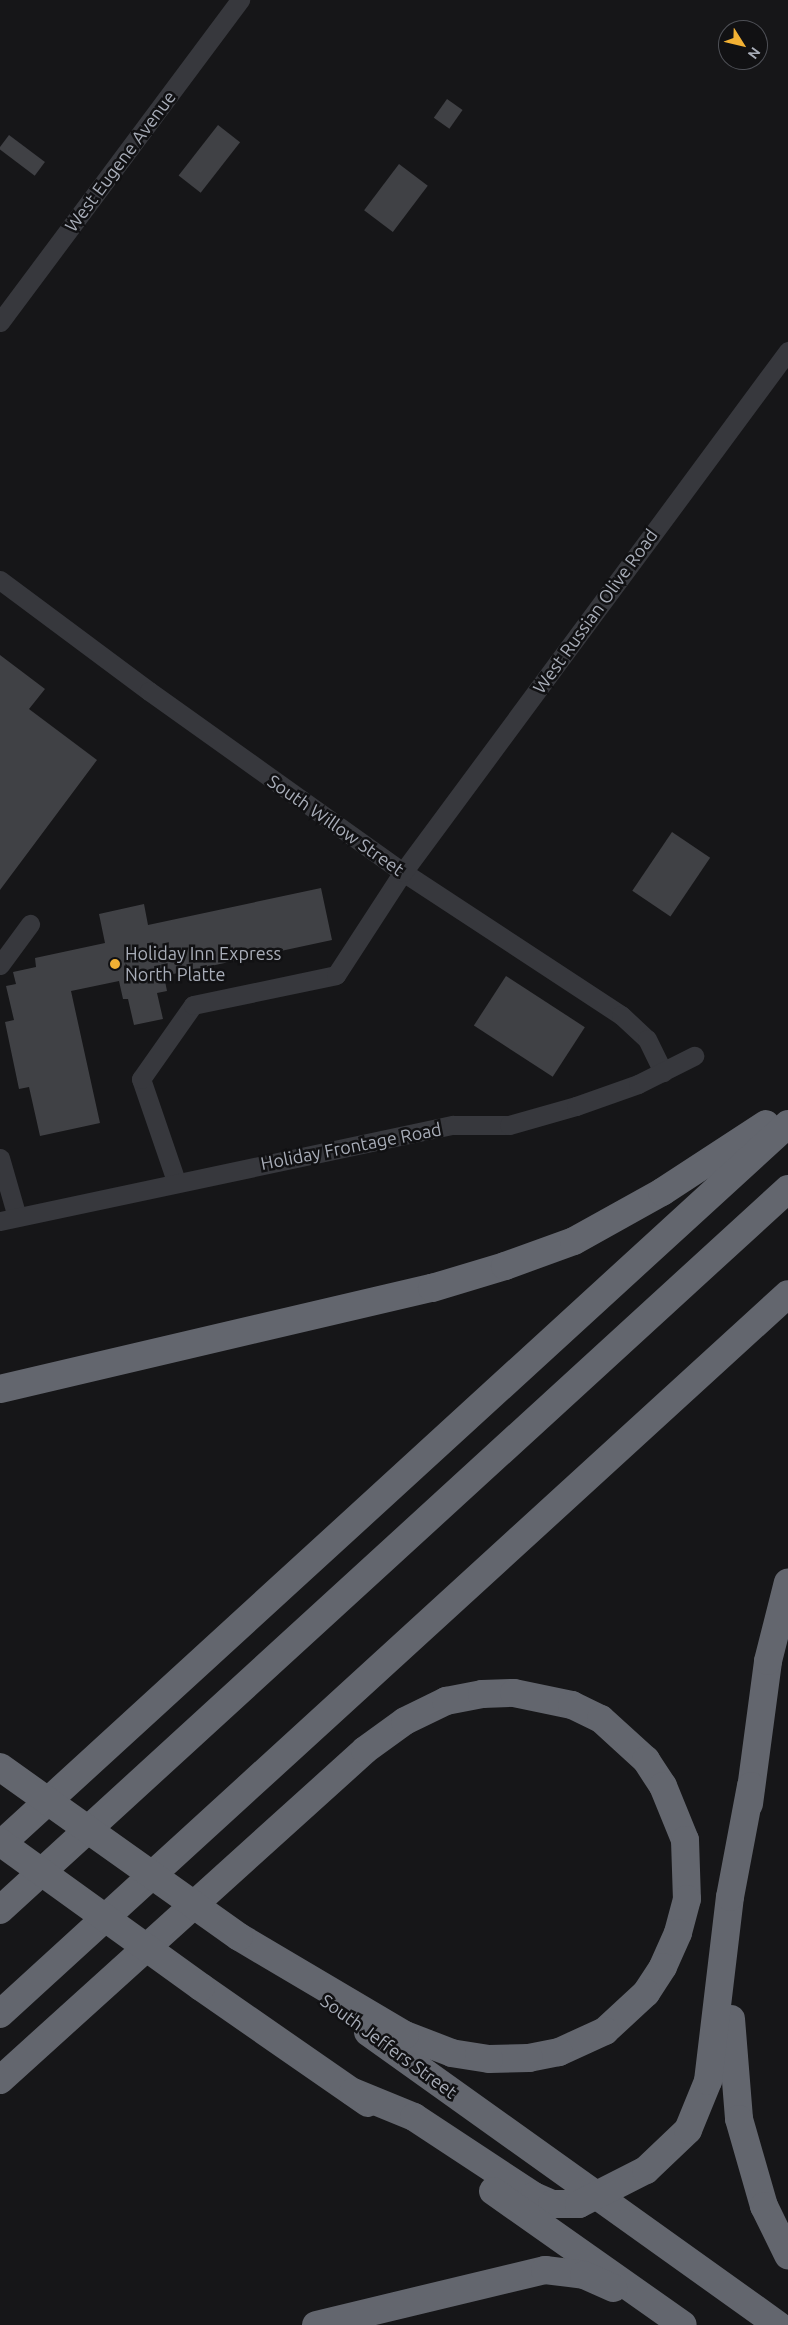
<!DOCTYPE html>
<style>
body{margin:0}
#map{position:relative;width:788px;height:2325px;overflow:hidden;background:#161618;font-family:Ubuntu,sans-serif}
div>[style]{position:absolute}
.building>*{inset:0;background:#404145;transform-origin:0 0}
.minor>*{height:19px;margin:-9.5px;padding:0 9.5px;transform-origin:9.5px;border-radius:9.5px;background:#37383d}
.highway>*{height:28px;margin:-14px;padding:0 14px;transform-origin:14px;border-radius:14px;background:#63666e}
.highway-bridge>*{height:28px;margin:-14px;padding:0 14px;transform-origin:14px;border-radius:14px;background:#63666e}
.dots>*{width:14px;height:14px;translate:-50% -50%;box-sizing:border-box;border:2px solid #111113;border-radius:50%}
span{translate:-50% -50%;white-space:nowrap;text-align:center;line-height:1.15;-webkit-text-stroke:5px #111113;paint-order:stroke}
.street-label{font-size:18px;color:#a8adb8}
.poi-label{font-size:18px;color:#a8adb8}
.left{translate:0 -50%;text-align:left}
.north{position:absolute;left:718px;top:20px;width:50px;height:50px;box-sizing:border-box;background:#111113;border:1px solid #4d4f55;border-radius:50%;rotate:126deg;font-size:14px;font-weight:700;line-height:20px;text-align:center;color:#a8adb8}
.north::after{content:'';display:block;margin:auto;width:18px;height:22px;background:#f2b134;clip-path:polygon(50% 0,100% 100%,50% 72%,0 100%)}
</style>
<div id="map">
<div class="building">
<i style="left:447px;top:99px;width:19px;height:23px;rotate:35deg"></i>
<i style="left:218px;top:125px;width:28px;height:64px;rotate:38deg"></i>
<i style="left:9px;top:135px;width:45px;height:17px;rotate:37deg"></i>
<i style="left:399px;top:164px;width:36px;height:58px;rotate:37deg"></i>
<i style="clip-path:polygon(0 655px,45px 689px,29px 709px,97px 760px,0 890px)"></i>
<i style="left:672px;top:832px;width:46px;height:71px;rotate:34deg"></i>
<i style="clip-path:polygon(321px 888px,332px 940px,164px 976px,167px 991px,157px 993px,163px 1019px,134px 1025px,128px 999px,123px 999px,119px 981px,71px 991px,100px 1123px,40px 1136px,29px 1087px,19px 1089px,5px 1022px,14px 1020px,6px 986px,16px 984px,13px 972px,36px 967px,35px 958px,105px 943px,99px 914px,144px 904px,148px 925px)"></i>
<i style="left:506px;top:976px;width:94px;height:59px;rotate:33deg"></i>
</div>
<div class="minor">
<i style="left:0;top:322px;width:402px;rotate:-53.3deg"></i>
<i style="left:0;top:580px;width:186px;rotate:36.7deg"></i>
<i style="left:149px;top:691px;width:312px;rotate:35.5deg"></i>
<i style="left:403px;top:872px;width:261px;rotate:33.3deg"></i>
<i style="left:621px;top:1015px;width:35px;rotate:43deg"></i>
<i style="left:647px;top:1039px;width:37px;rotate:64deg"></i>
<i style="left:0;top:965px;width:51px;rotate:-53.8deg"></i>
<i style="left:0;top:1158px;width:61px;rotate:73.9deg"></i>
<i style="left:176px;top:1181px;width:108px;rotate:-108.9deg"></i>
<i style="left:141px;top:1079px;width:90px;rotate:-54.9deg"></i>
<i style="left:193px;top:1005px;width:146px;rotate:-11.8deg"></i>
<i style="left:336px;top:975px;width:123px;rotate:-57deg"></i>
<i style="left:403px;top:872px;width:648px;rotate:-53.54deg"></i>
<i style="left:0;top:1221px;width:463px;rotate:-12deg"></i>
<i style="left:453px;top:1125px;width:56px"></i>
<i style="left:509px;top:1125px;width:70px;rotate:-15.8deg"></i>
<i style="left:576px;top:1106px;width:66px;rotate:-19.5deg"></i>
<i style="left:638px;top:1084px;width:63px;rotate:-26.6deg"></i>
</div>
<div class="highway">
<i style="left:0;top:1389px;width:444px;rotate:-13.2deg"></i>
<i style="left:432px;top:1288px;width:76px;rotate:-16.8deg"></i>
<i style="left:505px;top:1266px;width:73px;rotate:-19.9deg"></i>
<i style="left:574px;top:1241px;width:101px;rotate:-29.1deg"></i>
<i style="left:662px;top:1192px;width:124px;rotate:-33.2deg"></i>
<i style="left:749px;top:1804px;width:144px;rotate:-82.4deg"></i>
<i style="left:768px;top:1661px;width:81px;rotate:-75.8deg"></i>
<i style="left:0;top:1845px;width:1068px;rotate:-42.46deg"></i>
<i style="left:0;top:1910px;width:1068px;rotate:-42.46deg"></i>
<i style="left:201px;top:1987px;width:203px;rotate:34.8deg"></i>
<i style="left:0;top:2014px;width:1067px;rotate:-42.42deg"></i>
<i style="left:731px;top:2019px;width:100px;rotate:85.4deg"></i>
<i style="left:739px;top:2119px;width:91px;rotate:74deg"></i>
<i style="left:764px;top:2206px;width:55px;rotate:63.9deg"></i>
<i style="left:368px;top:2032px;width:504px;rotate:35.55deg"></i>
<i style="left:0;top:2080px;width:492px;rotate:-42.1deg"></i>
<i style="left:365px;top:1750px;width:49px;rotate:-35.9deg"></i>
<i style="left:405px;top:1721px;width:46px;rotate:-26deg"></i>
<i style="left:446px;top:1701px;width:37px;rotate:-11deg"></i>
<i style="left:482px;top:1694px;width:32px;rotate:-2deg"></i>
<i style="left:514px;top:1693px;width:59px;rotate:11.7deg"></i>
<i style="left:572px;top:1705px;width:32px;rotate:26deg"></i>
<i style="left:601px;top:1719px;width:61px;rotate:42.3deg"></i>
<i style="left:646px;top:1760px;width:31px;rotate:57deg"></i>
<i style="left:663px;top:1786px;width:58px;rotate:67.8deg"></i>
<i style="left:685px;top:1840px;width:59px;rotate:88.1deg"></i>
<i style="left:687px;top:1899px;width:35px;rotate:105deg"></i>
<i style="left:678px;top:1933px;width:37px;rotate:114deg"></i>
<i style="left:663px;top:1967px;width:31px;rotate:123deg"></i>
<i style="left:646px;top:1993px;width:56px;rotate:137.2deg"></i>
<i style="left:605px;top:2031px;width:51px;rotate:155.5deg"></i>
<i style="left:559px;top:2052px;width:31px;rotate:169deg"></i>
<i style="left:529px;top:2058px;width:40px;rotate:178.6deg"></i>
<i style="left:489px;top:2059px;width:37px;rotate:-171deg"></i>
<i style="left:452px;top:2053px;width:50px;rotate:-159deg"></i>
<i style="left:405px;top:2035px;width:193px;rotate:-149.4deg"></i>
<i style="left:353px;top:2092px;width:66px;rotate:22.3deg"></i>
<i style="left:414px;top:2117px;width:144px;rotate:33.4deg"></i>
<i style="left:534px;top:2196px;width:20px;rotate:24deg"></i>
<i style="left:552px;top:2204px;width:27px"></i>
<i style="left:579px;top:2204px;width:75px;rotate:-26.9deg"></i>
<i style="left:646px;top:2170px;width:58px;rotate:-43.6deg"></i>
<i style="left:688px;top:2130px;width:53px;rotate:-67.8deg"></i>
<i style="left:708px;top:2081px;width:185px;rotate:-83.2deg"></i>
<i style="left:730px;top:1897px;width:113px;rotate:-79.3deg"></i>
<i style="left:493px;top:2191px;width:232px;rotate:35.2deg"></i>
<i style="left:316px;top:2325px;width:236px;rotate:-13.5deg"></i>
<i style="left:545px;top:2270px;width:39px;rotate:7deg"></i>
<i style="left:584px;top:2275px;width:32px;rotate:24deg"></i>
</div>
<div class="highway-bridge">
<i style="left:0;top:1767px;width:293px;rotate:35.4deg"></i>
<i style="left:0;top:1842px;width:248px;rotate:35.8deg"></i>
</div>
<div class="dots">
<i style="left:115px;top:964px;background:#f2b134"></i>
</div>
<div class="street-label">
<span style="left:120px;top:161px;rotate:-53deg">West Eugene Avenue</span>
<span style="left:595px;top:611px;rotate:-54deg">West Russian Olive Road</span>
<span style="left:336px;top:825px;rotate:35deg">South Willow Street</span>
<span style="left:351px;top:1146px;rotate:-11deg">Holiday Frontage Road</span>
<span style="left:389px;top:2046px;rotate:36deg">South Jeffers Street</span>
</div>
<div class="poi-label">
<span class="left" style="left:125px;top:964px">Holiday Inn Express<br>North Platte</span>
</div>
<div class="north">N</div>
</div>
